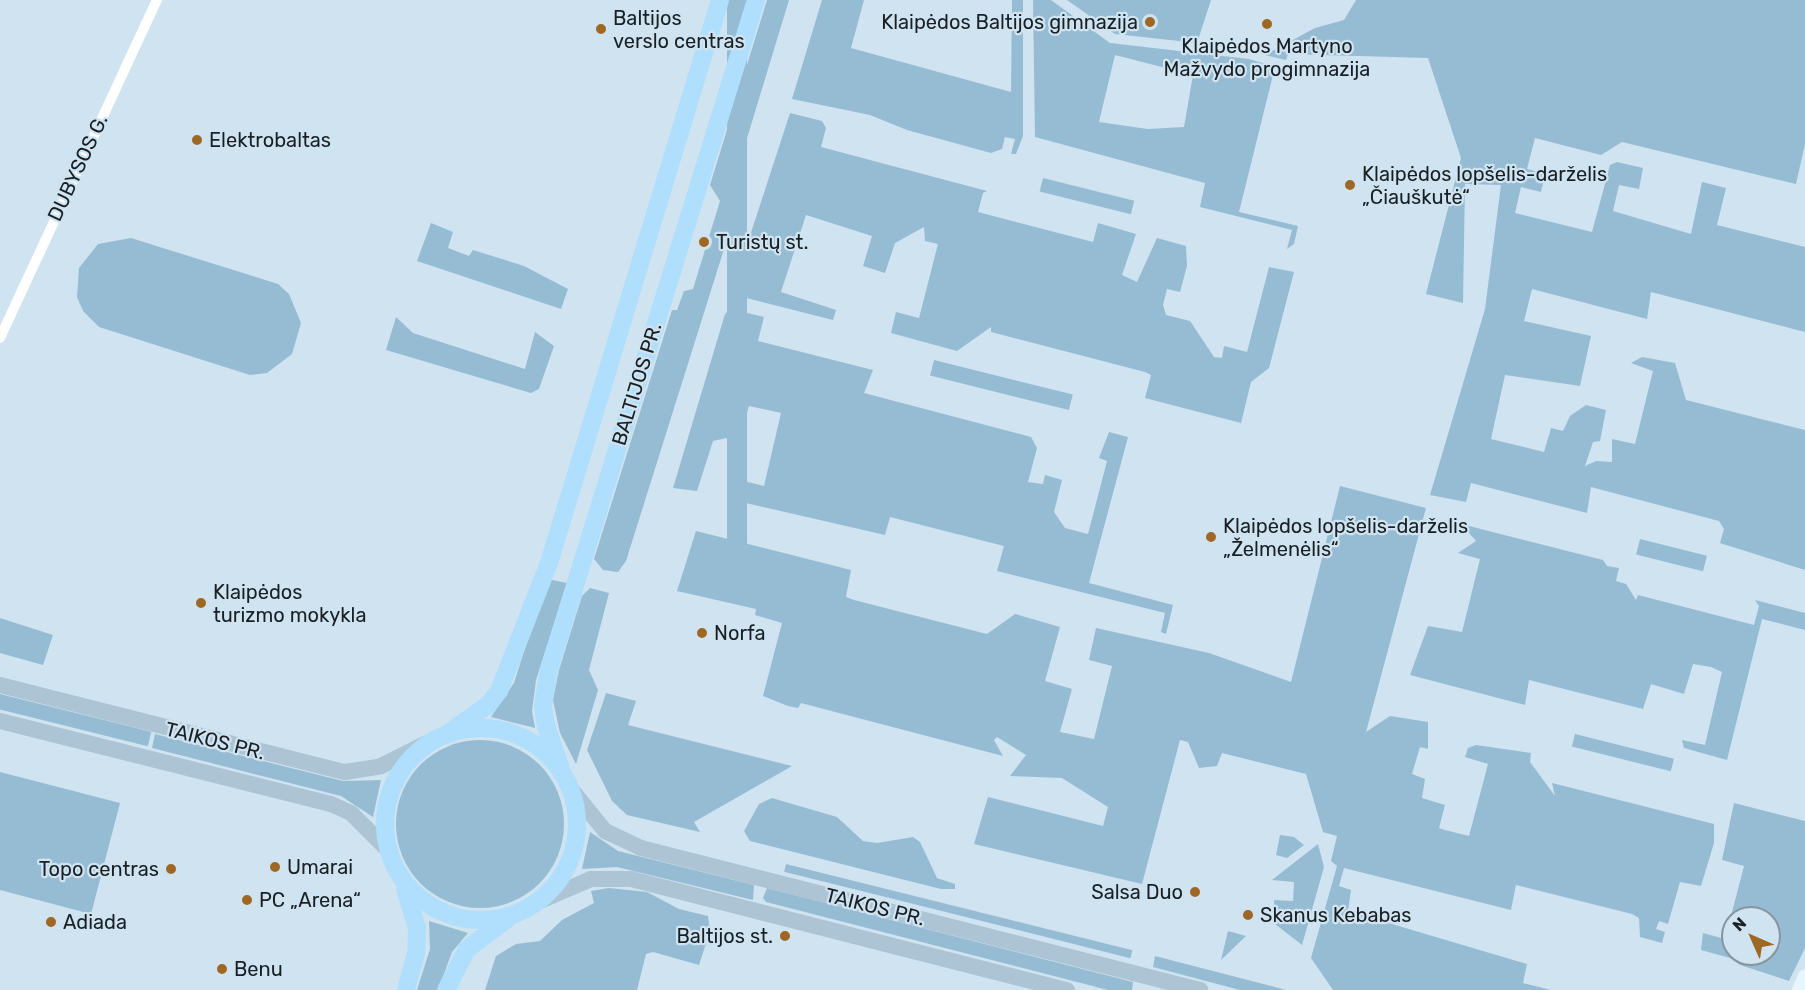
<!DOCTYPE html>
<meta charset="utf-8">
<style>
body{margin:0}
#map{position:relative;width:1805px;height:990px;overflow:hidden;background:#cfe3f0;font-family:Rubik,sans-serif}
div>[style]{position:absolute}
.green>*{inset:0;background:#96bcd4;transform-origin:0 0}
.round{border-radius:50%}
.street>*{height:10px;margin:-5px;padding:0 5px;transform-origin:5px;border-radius:5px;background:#fff}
.secondary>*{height:14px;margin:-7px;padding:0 7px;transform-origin:7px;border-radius:7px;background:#e7f5fe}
.primary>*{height:16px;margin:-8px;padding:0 8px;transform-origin:8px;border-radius:8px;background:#adc4d5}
.highway>*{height:18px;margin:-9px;padding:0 9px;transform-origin:9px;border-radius:9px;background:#afdffd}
.highway>.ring{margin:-9px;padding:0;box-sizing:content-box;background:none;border:18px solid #afdffd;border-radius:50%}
.dots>*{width:16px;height:16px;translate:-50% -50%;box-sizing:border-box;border:3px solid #cfe3f0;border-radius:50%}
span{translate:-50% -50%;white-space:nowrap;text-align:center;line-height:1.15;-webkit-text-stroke:4.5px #cfe3f0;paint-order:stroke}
.poi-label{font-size:20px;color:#192025}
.left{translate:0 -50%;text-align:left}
.right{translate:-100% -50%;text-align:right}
.street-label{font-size:20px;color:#192025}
.north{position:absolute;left:1721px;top:906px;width:60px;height:60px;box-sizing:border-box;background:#cfe3f0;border:2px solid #86959f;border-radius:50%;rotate:315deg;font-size:16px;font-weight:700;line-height:24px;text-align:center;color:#192025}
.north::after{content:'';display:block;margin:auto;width:21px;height:27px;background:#9f6724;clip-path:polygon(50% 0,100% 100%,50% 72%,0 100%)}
</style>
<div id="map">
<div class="green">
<i style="left:727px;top:0;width:20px;height:600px"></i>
<i style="clip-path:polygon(767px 0,789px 0,731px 191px,741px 195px,626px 561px,618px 572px,603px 570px,594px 559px,672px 310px,677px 310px,684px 291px,693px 289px,720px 201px,710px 185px)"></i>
<i style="clip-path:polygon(822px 0,864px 0,851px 48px,1011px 92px,1012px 0,1023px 0,1023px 136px,1016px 154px,1011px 154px,1015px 139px,1005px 137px,1002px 149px,991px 153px,907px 130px,870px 115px,792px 99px)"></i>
<i style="clip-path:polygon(evenodd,1033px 0,1051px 0,1110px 43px,1249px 59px,1275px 67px,1239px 212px,1298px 226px,1294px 244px,1287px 249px,1292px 230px,1200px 207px,1205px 183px,1035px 137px,1033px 0,1115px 55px,1193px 75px,1184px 127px,1148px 129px,1099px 122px,1115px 55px)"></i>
<i style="clip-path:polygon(1067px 0,1211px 0,1197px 43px,1115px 34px)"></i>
<i style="clip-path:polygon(1356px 0,1805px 0,1805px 144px,1796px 184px,1622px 142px,1601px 155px,1535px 138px,1527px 169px,1545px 174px,1541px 192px,1521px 187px,1515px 213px,1592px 232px,1610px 165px,1617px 162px,1643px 168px,1639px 189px,1619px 185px,1613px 211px,1691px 234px,1702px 182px,1726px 188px,1717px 225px,1805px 247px,1805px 332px,1651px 292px,1647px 319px,1532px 289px,1524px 321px,1591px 336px,1580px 386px,1505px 375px,1491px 439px,1544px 452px,1551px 428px,1563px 431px,1570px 416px,1586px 405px,1606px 410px,1600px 441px,1593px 442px,1585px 466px,1596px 461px,1612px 462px,1612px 439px,1635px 444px,1653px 371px,1631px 363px,1642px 357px,1675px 363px,1686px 400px,1805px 430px,1805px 570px,1720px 543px,1724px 529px,1719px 521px,1591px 487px,1587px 513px,1471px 483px,1466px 502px,1430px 495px,1485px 309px,1501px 185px,1465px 184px,1463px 303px,1426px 294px,1461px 158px,1428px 58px,1288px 54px,1286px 60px,1265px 55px,1315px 28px,1344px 20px)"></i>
<i style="clip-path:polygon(790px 113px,822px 121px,826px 128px,821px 147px,987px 191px,983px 193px,978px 212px,1093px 242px,1098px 223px,1136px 234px,1122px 275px,1137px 282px,1157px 238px,1186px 246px,1187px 266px,1180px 292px,1167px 289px,1163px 305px,1166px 315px,1190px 321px,1214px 357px,1222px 358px,1224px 346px,1247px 352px,1269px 267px,1294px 272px,1269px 368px,1251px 382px,1241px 423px,1145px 398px,1151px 375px,1145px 372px,991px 332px,991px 327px,957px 351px,891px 333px,896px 312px,919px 318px,938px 244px,925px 241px,924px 227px,895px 243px,885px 273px,863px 266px,872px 236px,806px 215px,781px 292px,836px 310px,833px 320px,731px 294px)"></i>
<i style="left:1043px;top:178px;width:94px;height:14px;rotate:14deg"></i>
<i style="clip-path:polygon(431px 223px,453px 232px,448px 248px,469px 256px,473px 250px,524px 266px,568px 289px,561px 309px,417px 261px)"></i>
<i style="clip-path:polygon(131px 238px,278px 284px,289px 294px,301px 323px,292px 354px,267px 373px,250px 375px,99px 327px,83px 311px,77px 297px,79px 268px,98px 244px)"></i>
<i style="clip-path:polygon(730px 309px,764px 317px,758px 341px,873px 370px,864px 393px,1031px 437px,1037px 448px,1028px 482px,1043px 484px,1045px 475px,1062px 480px,1054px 512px,1065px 528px,1088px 534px,1107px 461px,1099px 458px,1109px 432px,1128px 437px,1089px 583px,1173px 605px,1166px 634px,1161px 632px,1165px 613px,997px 571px,1004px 546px,890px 517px,885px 535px,733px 500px,740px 480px,764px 486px,781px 413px,749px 406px,740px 435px,713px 441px,697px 491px,673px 488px,725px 314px)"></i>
<i style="clip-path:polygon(396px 317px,413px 333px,525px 369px,535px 332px,554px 346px,539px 389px,531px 393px,386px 350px)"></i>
<i style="left:934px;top:360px;width:143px;height:16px;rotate:14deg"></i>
<i style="clip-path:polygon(1340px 486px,1426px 508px,1366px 732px,1390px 716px,1428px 722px,1428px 749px,1420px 747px,1412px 774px,1425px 779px,1422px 798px,1445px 805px,1439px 828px,1445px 830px,1469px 836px,1488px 764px,1465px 757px,1468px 748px,1476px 745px,1531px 753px,1530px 762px,1555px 796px,1552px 783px,1714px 824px,1714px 843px,1701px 886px,1680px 882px,1668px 924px,1659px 921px,1656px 929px,1665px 932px,1662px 943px,1640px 937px,1639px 918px,1632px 914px,1516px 885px,1511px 910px,1344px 868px,1339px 886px,1351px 890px,1348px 911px,1527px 964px,1523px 983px,1551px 990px,1333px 990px,1311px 958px,1337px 866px,1331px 861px,1337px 836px,1323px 832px,1306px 774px,1222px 753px,1217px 766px,1199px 768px,1188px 742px,1180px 740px,1142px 884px,974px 844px,988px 797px,1103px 826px,1108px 807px,1062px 778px,1010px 776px,1026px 755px,997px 737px,994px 740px,1003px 756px,801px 703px,798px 708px,788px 706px,763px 696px,782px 623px,755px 615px,756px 609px,677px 591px,696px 531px,851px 570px,846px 597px,854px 600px,987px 634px,1015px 614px,1060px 627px,1045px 681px,1072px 689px,1060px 732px,1094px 739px,1112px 666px,1089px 660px,1096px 628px,1209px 653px,1291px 682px)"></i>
<i style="clip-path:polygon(1461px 524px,1603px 560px,1607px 566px,1619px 568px,1616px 581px,1626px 584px,1636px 600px,1638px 595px,1754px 625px,1759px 606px,1755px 600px,1805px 613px,1805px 630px,1762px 619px,1727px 760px,1684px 748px,1682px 740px,1705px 745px,1722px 672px,1711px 667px,1693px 664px,1684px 694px,1651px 684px,1643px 709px,1529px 680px,1525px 705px,1410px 675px,1428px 626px,1462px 632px,1480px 559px,1458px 553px,1476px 541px)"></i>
<i style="left:1640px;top:539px;width:69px;height:16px;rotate:14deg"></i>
<i style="clip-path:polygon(547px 579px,567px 583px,536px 680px,532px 711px,535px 728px,491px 717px,514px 683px)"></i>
<i style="clip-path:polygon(590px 588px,609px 593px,589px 670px,598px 690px,576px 764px,560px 733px,553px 700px,559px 670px,582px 596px)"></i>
<i style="clip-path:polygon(0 618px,53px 635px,43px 665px,0 653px)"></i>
<i style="clip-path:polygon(606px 693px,636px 701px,628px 725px,792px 766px,694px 822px,700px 832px,627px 815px,612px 801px,587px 750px)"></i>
<i style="left:0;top:694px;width:156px;height:15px;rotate:14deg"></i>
<i style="clip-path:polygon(155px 734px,343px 781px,381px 780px,373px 817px,341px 796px,152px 748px)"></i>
<i style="left:1575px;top:734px;width:102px;height:13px;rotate:14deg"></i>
<i class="round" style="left:396px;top:740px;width:168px;height:168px"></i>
<i style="clip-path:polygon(0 772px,120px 803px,91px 914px,0 890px)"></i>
<i style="clip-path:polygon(772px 798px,837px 817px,863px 841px,877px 843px,913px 837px,920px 842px,937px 878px,955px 884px,955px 889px,941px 889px,750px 841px,744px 831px,759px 804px)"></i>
<i style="clip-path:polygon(evenodd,1734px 803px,1805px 821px,1805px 948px,1789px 981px,1740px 965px,1730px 958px,1701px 950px,1703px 933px,1725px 939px,1744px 866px,1722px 860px,1734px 803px,1733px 918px,1769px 918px,1769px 954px,1733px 954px,1733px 918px)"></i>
<i style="clip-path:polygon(590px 832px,618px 851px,754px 885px,753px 900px,617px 867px,582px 869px)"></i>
<i style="clip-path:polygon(1280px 835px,1294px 837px,1304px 845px,1287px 858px,1276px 855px)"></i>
<i style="clip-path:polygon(1318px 844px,1324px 867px,1302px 945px,1275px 924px,1274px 900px,1293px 901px,1294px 882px,1272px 880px)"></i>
<i style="left:786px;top:864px;width:357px;height:8px;rotate:14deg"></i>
<i style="clip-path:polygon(609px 888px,647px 892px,679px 909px,708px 916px,710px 931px,699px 965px,653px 952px,646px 954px,637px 990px,485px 990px,496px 956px,516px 944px,540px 941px,562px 920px,594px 903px,591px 891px)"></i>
<i style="clip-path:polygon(767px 888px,1133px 982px,1132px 990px,1108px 990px,766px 902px,763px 898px)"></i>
<i style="clip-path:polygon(429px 921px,468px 933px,452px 952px,438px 990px,417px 990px,430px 949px)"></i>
<i style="clip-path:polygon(1228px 931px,1246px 936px,1221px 960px)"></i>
<i style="clip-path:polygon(1155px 956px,1286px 990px,1240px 990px,1153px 967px)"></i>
</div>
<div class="street">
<i style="left:0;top:338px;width:373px;rotate:-65.1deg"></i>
</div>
<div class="secondary">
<i style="left:1799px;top:990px;width:15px;rotate:-67deg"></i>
</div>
<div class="primary">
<i style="left:0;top:685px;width:356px;rotate:14.2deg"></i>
<i style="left:345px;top:772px;width:36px;rotate:-9deg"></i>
<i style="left:381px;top:766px;width:51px;rotate:-26.6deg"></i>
<i style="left:0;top:721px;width:341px;rotate:14.1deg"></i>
<i style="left:331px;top:804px;width:22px;rotate:24deg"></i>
<i style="left:351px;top:813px;width:52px;rotate:45deg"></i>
<i style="left:571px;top:789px;width:54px;rotate:51deg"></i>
<i style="left:605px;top:831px;width:40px;rotate:25deg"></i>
<i style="left:641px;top:848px;width:577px;rotate:14.25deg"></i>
<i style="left:540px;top:901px;width:56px;rotate:-23.3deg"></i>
<i style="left:591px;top:879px;width:40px"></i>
<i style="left:631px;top:879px;width:450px;rotate:14.3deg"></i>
</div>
<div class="highway">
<i class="ring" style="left:385px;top:728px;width:174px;height:174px"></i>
<i style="left:448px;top:733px;width:49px;rotate:-35deg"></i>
<i style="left:488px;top:705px;width:18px;rotate:-52deg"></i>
<i style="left:499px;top:691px;width:137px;rotate:-68.7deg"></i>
<i style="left:549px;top:563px;width:588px;rotate:-73.1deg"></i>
<i style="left:561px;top:769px;width:46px;rotate:-109.2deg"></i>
<i style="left:546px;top:726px;width:20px;rotate:-99deg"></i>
<i style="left:543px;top:706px;width:33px;rotate:-81deg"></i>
<i style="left:548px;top:673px;width:704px;rotate:-72.83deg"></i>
<i style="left:405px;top:889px;width:41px;rotate:72.9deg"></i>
<i style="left:417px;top:928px;width:25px;rotate:92deg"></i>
<i style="left:416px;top:953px;width:38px;rotate:105deg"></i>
<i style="left:446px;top:990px;width:46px;rotate:-62.9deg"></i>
<i style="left:467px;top:949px;width:49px;rotate:-36.6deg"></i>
</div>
<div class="dots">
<i style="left:1150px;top:22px;background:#9f6724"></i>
<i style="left:1267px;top:24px;background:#9f6724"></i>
<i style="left:601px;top:29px;background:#9f6724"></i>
<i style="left:197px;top:140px;background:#9f6724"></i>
<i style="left:1350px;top:185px;background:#9f6724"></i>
<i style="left:704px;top:242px;background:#9f6724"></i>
<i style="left:1211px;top:537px;background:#9f6724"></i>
<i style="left:201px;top:603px;background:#9f6724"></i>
<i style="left:702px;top:633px;background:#9f6724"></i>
<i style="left:275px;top:867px;background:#9f6724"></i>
<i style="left:171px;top:869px;background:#9f6724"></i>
<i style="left:1195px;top:892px;background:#9f6724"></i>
<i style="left:247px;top:900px;background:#9f6724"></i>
<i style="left:1248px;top:915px;background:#9f6724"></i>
<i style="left:51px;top:922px;background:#9f6724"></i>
<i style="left:785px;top:936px;background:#9f6724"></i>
<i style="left:222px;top:969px;background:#9f6724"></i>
</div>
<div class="poi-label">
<span class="left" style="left:613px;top:30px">Baltijos<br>verslo centras</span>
<span class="right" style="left:1138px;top:22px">Klaipėdos Baltijos gimnazija</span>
<span style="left:1267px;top:58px">Klaipėdos Martyno<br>Mažvydo progimnazija</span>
<span class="left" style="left:209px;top:140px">Elektrobaltas</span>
<span class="left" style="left:1362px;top:186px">Klaipėdos lopšelis-darželis<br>„Čiauškutė“</span>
<span class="left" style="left:716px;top:242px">Turistų st.</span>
<span class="left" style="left:1223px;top:538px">Klaipėdos lopšelis-darželis<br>„Želmenėlis“</span>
<span class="left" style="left:213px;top:604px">Klaipėdos<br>turizmo mokykla</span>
<span class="left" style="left:714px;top:633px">Norfa</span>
<span class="left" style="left:287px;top:867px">Umarai</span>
<span class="right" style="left:159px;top:869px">Topo centras</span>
<span class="right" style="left:1183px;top:892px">Salsa Duo</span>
<span class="left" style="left:259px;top:900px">PC „Arena“</span>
<span class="left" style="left:1260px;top:915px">Skanus Kebabas</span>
<span class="left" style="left:63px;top:922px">Adiada</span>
<span class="right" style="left:773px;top:936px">Baltijos st.</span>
<span class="left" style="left:234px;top:969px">Benu</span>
</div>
<div class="street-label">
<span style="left:78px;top:168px;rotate:-65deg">DUBYSOS G.</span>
<span style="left:637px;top:384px;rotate:-73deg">BALTIJOS PR.</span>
<span style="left:215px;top:741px;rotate:14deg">TAIKOS PR.</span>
<span style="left:875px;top:907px;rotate:14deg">TAIKOS PR.</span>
</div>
<div class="north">N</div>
</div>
